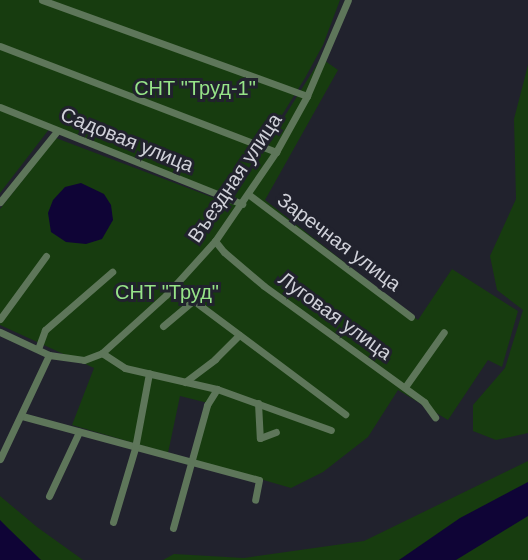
<!DOCTYPE html>
<meta charset="utf-8">
<style>
body{margin:0}
#map{position:relative;width:528px;height:560px;overflow:hidden;background:#21222d;font-family:Helvetica,sans-serif}
div>[style]{position:absolute}
.green>*{inset:0;background:#173c0f}
.water>*{inset:0;background:#0f0436}
.minor>*{height:7px;margin:-3.5px;padding:0 3.5px;transform-origin:3.5px;border-radius:3.5px;background:#5e765a}
span{translate:-50% -50%;white-space:nowrap;text-align:center;line-height:1.15;-webkit-text-stroke:6px #21222d;paint-order:stroke}
.park-label{font-size:20px;color:#96e388}
.street-label{font-size:20px;color:#d0d1d9}
</style>
<div id="map">
<div class="green">
<i style="clip-path:polygon(0 0,340px 0,323px 45px,305px 78px,231px 197px,50px 128px,0 193px)"></i>
<i style="clip-path:polygon(321px 58px,338px 70px,265px 200px,418px 320px,452px 269px,518px 311px,502px 367px,488px 360px,448px 420px,398px 390px,368px 437px,323px 472px,291px 488px,195px 460px,208px 403px,180px 396px,168px 453px,72px 425px,94px 368px,0 325px,0 209px,56px 138px,230px 204px)"></i>
<i style="clip-path:polygon(528px 65px,528px 433px,496px 440px,473px 431px,473px 405px,505px 368px,523px 310px,497px 290px,490px 256px,516px 199px,514px 119px)"></i>
<i style="clip-path:polygon(528px 461px,528px 560px,163px 560px,174px 554px,244px 558px,364px 541px)"></i>
<i style="clip-path:polygon(0 496px,37px 527px,83px 560px,0 560px)"></i>
</div>
<div class="water">
<i style="clip-path:polygon(81px 183px,104px 194px,111px 205px,113px 220px,102px 239px,86px 244px,66px 242px,51px 232px,48px 213px,53px 200px,65px 187px)"></i>
<i style="clip-path:polygon(528px 482px,528px 516px,456px 560px,399px 560px,460px 518px)"></i>
<i style="clip-path:polygon(0 520px,9px 529px,41px 560px,0 560px)"></i>
</div>
<div class="minor">
<i style="left:42px;top:0;width:282px;rotate:19.9deg"></i>
<i style="left:0;top:46px;width:296px;rotate:21deg"></i>
<i style="left:0;top:107px;width:261px;rotate:21.8deg"></i>
<i style="left:248px;top:194px;width:204px;rotate:37deg"></i>
<i style="left:0;top:202px;width:91px;rotate:-51.2deg"></i>
<i style="left:215px;top:241px;width:14px;rotate:51deg"></i>
<i style="left:224px;top:252px;width:52px;rotate:40.4deg"></i>
<i style="left:264px;top:286px;width:198px;rotate:35.9deg"></i>
<i style="left:424px;top:402px;width:19px;rotate:54deg"></i>
<i style="left:174px;top:286px;width:214px;rotate:36.8deg"></i>
<i style="left:0;top:319px;width:78px;rotate:-53.9deg"></i>
<i style="left:163px;top:326px;width:39px;rotate:-40deg"></i>
<i style="left:0;top:332px;width:54px;rotate:25.1deg"></i>
<i style="left:49px;top:355px;width:35px;rotate:8deg"></i>
<i style="left:84px;top:360px;width:19px;rotate:-21deg"></i>
<i style="left:102px;top:353px;width:86px;rotate:-42.2deg"></i>
<i style="left:166px;top:295px;width:73px;rotate:-47.8deg"></i>
<i style="left:215px;top:241px;width:108px;rotate:-55.6deg"></i>
<i style="left:276px;top:152px;width:64px;rotate:-61deg"></i>
<i style="left:307px;top:96px;width:104px;rotate:-66.9deg"></i>
<i style="left:38px;top:349px;width:20px;rotate:-70deg"></i>
<i style="left:45px;top:330px;width:89px;rotate:-40.9deg"></i>
<i style="left:102px;top:353px;width:27px;rotate:33deg"></i>
<i style="left:125px;top:368px;width:94px;rotate:12.9deg"></i>
<i style="left:217px;top:389px;width:121px;rotate:19.8deg"></i>
<i style="left:185px;top:382px;width:38px;rotate:-37deg"></i>
<i style="left:215px;top:359px;width:34px;rotate:-45deg"></i>
<i style="left:405px;top:387px;width:67px;rotate:-54.7deg"></i>
<i style="left:258px;top:403px;width:35px;rotate:87deg"></i>
<i style="left:260px;top:438px;width:17px;rotate:-21deg"></i>
<i style="left:22px;top:416px;width:245px;rotate:15.1deg"></i>
<i style="left:259px;top:480px;width:20px;rotate:101deg"></i>
<i style="left:0;top:459px;width:115px;rotate:-64.8deg"></i>
<i style="left:49px;top:496px;width:71px;rotate:-64.9deg"></i>
<i style="left:113px;top:522px;width:77px;rotate:-73.4deg"></i>
<i style="left:135px;top:448px;width:76px;rotate:-79.4deg"></i>
<i style="left:173px;top:528px;width:128px;rotate:-74.5deg"></i>
<i style="left:207px;top:405px;width:19px;rotate:-58deg"></i>
</div>
<div class="park-label">
<span style="left:195px;top:88px">СНТ "Труд-1"</span>
<span style="left:167px;top:292px">СНТ "Труд"</span>
</div>
<div class="street-label">
<span style="left:127px;top:140px;rotate:22deg">Садовая улица</span>
<span style="left:235px;top:178px;rotate:-56deg">Въездная улица</span>
<span style="left:339px;top:242px;rotate:37deg">Заречная улица</span>
<span style="left:335px;top:316px;rotate:36deg">Луговая улица</span>
</div>
</div>
